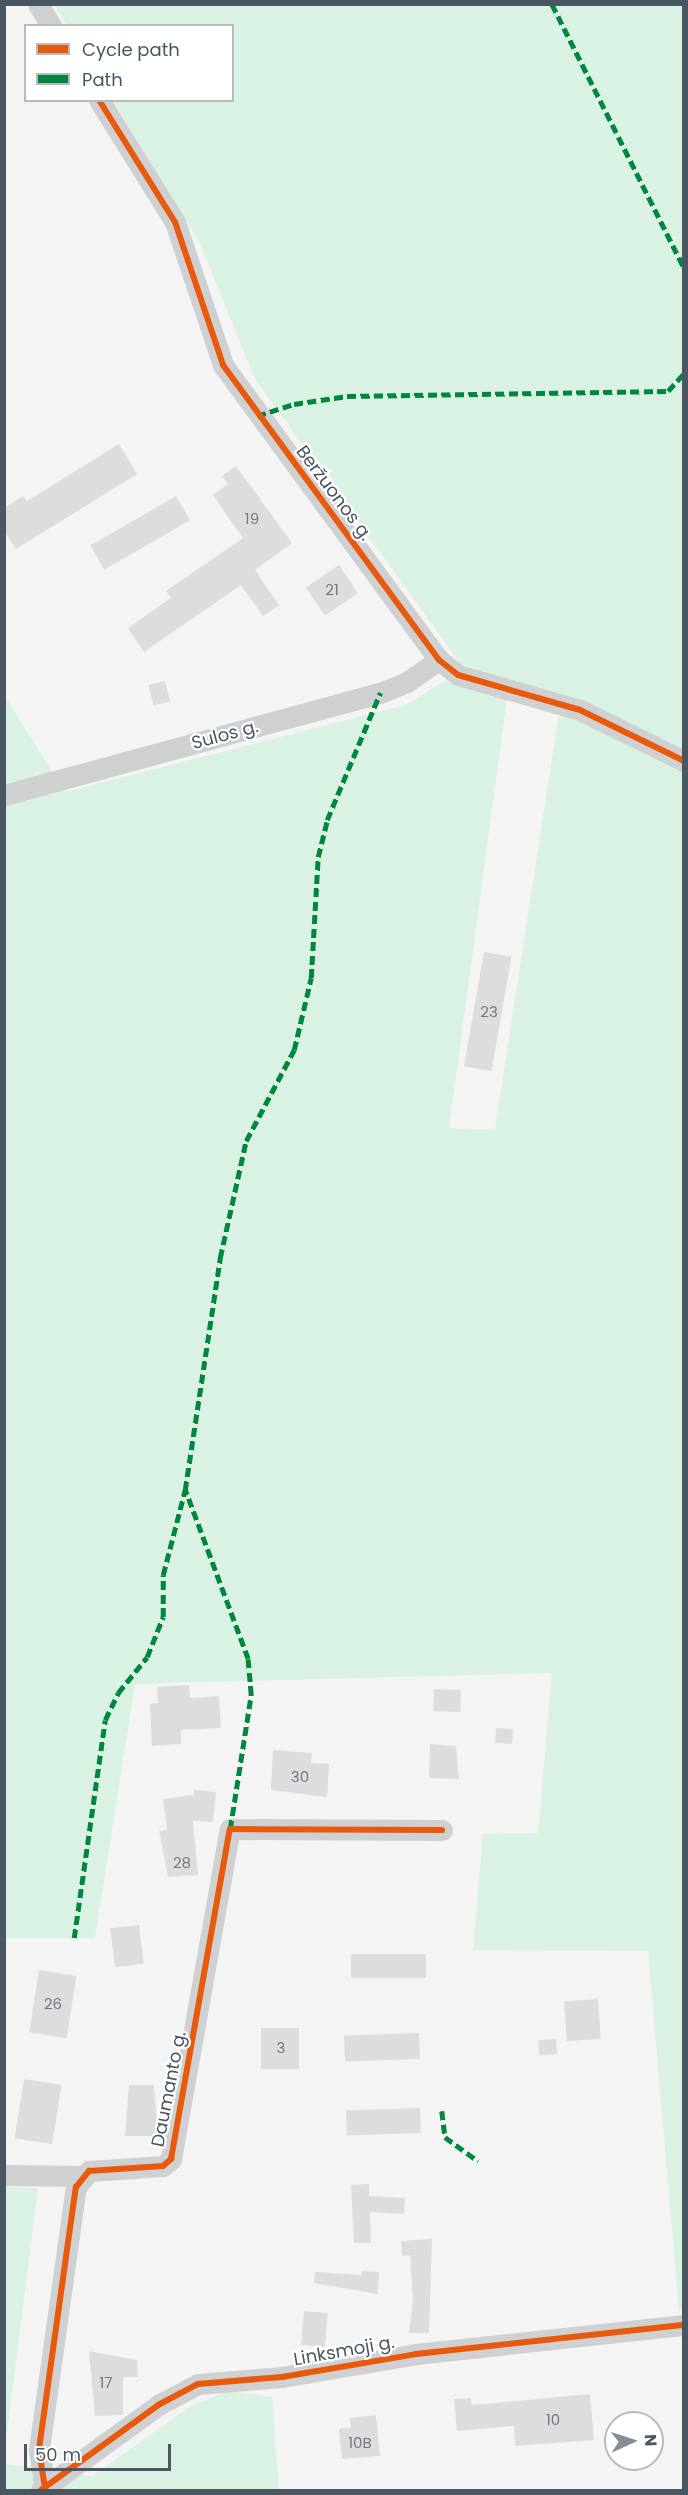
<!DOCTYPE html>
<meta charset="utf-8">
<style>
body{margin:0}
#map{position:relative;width:688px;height:2495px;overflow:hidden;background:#f4f4f4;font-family:Poppins,sans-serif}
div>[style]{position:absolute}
.green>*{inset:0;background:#d9f2e3}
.building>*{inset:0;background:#ddddde;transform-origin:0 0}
.minor>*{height:21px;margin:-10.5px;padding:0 10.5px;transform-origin:10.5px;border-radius:10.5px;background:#ced0d2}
.quiet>*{height:4.5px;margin-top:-2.25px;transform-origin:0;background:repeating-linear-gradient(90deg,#00873e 0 9px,transparent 0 13.5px)}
.cycleway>*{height:6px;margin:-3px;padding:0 3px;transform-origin:3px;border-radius:3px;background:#e8590c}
span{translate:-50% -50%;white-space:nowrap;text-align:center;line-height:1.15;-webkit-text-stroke:4.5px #fff;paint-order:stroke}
.number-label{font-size:15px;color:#707881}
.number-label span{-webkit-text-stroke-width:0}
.street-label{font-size:18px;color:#4a5661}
.frame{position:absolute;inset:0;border:6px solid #4a5661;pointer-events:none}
.legend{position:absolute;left:24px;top:24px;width:210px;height:78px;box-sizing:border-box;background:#fff;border:2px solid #b7bbc0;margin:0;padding:8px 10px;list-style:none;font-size:18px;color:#4a5661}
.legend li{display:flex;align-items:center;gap:12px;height:30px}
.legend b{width:30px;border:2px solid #b7bbc0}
.north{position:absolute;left:604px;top:2411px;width:60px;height:60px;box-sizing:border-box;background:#fff;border:2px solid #b7bbc0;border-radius:50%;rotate:87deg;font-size:16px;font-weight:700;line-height:24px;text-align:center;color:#4a5661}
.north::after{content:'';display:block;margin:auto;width:21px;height:27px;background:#868d94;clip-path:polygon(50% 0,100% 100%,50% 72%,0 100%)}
.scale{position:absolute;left:24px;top:2444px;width:147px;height:27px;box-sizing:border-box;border:3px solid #4a5661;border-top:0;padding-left:8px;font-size:18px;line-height:21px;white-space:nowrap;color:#4a5661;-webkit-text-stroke:4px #fff;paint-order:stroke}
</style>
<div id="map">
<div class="green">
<i style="clip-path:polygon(54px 5px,683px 5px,683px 752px,460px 663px,255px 379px,200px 243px,113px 101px,232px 100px,232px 26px,67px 25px)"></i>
<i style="clip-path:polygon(448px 679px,507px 698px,449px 1128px,495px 1130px,559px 713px,683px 766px,683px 2310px,679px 2311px,648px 1951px,473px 1950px,483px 1834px,538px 1833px,552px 1673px,135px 1684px,95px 1938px,5px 1938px,4px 695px,65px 792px,405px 705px)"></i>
<i style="clip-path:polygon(5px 2187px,38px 2188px,5px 2449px,4px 2187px)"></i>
<i style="clip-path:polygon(228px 2391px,272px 2397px,279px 2490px,5px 2490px,5px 2464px,92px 2476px,191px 2406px)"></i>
</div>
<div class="building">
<i style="clip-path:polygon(119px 444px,137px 474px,16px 549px,4px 531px,4px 508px,23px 496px,27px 501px)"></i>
<i style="clip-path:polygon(236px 466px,292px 543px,255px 570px,279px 605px,263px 616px,241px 585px,144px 652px,128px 628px,171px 598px,166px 591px,243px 538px,213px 495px,228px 484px,222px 476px)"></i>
<i style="left:176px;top:496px;width:28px;height:99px;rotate:60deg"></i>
<i style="left:339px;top:565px;width:34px;height:40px;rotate:56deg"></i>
<i style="left:165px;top:681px;width:21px;height:17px;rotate:76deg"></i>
<i style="left:484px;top:952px;width:28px;height:116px;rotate:10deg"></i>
<i style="clip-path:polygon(189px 1685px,190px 1698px,219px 1696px,221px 1728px,181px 1730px,181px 1744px,152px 1746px,150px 1704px,158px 1703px,157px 1687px)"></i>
<i style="left:434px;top:1689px;width:27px;height:22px;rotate:2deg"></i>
<i style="left:496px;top:1728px;width:17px;height:15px;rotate:3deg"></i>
<i style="clip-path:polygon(430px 1744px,456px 1746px,459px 1779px,429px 1778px)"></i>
<i style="clip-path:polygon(273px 1750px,312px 1753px,311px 1763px,329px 1764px,327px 1797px,271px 1790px)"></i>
<i style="clip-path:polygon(194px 1790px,216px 1792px,213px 1822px,193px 1821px,198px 1875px,168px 1877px,159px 1831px,167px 1830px,163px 1799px,194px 1795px)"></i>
<i style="left:139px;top:1925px;width:39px;height:29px;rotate:83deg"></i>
<i style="left:351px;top:1954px;width:75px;height:24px"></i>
<i style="left:39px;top:1970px;width:38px;height:63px;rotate:9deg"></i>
<i style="left:598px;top:1999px;width:40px;height:34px;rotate:86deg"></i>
<i style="left:261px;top:2028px;width:38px;height:41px"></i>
<i style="left:419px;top:2033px;width:26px;height:75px;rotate:88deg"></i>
<i style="left:556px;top:2039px;width:15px;height:18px;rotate:86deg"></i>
<i style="left:24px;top:2079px;width:38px;height:60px;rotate:9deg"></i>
<i style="clip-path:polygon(129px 2085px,154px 2085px,158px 2136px,125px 2136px)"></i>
<i style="left:420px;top:2108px;width:25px;height:74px;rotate:88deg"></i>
<i style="clip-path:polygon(369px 2184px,369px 2196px,405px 2198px,404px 2214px,370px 2212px,371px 2243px,354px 2243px,351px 2185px)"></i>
<i style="clip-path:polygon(432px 2239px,429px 2333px,409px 2333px,413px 2300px,410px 2255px,402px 2256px,401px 2241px)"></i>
<i style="clip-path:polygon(362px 2271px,379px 2272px,378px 2294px,314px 2283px,315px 2272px,361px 2275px)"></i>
<i style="left:304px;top:2311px;width:24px;height:34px;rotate:5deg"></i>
<i style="clip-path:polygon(89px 2351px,137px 2360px,138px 2377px,123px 2377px,123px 2415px,95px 2416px)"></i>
<i style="clip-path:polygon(590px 2394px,594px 2440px,515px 2446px,514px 2426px,457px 2431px,454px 2399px,471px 2398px,472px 2405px)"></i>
<i style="clip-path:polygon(376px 2415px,380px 2456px,342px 2459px,339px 2429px,351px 2428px,350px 2418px)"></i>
</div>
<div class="minor">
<i style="left:38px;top:4px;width:26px;rotate:59deg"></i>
<i style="left:99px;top:100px;width:144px;rotate:58.1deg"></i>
<i style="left:175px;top:222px;width:151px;rotate:71.4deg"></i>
<i style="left:223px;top:365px;width:366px;rotate:53.8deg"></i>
<i style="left:439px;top:660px;width:24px;rotate:38deg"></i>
<i style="left:458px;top:675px;width:127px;rotate:16deg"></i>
<i style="left:580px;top:710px;width:116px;rotate:26.1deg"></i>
<i style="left:4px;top:795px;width:390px;rotate:-15.2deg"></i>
<i style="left:380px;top:693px;width:29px;rotate:-22deg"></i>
<i style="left:407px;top:682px;width:39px;rotate:-35deg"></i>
<i style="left:4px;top:2175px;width:77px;rotate:0.7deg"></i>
<i style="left:45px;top:2488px;width:39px;rotate:-99deg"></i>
<i style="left:39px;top:2449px;width:265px;rotate:-82deg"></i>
<i style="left:76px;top:2187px;width:21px;rotate:-51deg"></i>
<i style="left:89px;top:2171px;width:74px;rotate:-3.9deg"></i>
<i style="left:163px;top:2166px;width:11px;rotate:-41deg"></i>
<i style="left:171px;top:2159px;width:335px;rotate:-79.9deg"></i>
<i style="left:230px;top:1829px;width:212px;rotate:0.3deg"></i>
<i style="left:41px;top:2490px;width:147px;rotate:-35.9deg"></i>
<i style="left:160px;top:2404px;width:43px;rotate:-27.8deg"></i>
<i style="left:198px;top:2384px;width:84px;rotate:-4.8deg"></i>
<i style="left:282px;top:2377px;width:136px;rotate:-9.7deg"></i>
<i style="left:416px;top:2354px;width:270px;rotate:-6.2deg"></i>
</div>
<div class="quiet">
<i style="left:552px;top:4px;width:295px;rotate:63.4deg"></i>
<i style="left:257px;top:416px;width:39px;rotate:-18deg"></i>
<i style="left:294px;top:404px;width:54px;rotate:-8.6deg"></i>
<i style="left:347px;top:396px;width:321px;rotate:-0.9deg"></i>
<i style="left:668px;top:391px;width:24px;rotate:-48deg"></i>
<i style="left:230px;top:1829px;width:136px;rotate:-81.1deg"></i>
<i style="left:251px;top:1695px;width:36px;rotate:-95deg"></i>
<i style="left:248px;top:1659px;width:180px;rotate:-110.4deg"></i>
<i style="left:185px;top:1490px;width:235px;rotate:-81.4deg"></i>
<i style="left:220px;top:1258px;width:120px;rotate:-77.5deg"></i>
<i style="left:246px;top:1141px;width:103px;rotate:-62.2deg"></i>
<i style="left:294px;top:1050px;width:74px;rotate:-76.7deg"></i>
<i style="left:311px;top:978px;width:121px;rotate:-86.7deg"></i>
<i style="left:318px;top:857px;width:38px;rotate:-76deg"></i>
<i style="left:327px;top:820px;width:138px;rotate:-67.3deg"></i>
<i style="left:74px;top:1938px;width:220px;rotate:-81.9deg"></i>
<i style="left:105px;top:1720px;width:30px;rotate:-64deg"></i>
<i style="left:118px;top:1693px;width:46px;rotate:-51.1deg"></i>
<i style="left:147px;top:1657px;width:43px;rotate:-68.2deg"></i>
<i style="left:163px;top:1617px;width:42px;rotate:-90deg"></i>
<i style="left:163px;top:1575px;width:88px;rotate:-75.5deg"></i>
<i style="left:442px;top:2111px;width:26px;rotate:83deg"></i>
<i style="left:445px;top:2137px;width:41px;rotate:36deg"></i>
</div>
<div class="cycleway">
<i style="left:99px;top:100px;width:144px;rotate:58.1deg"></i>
<i style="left:175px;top:222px;width:151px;rotate:71.4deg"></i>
<i style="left:223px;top:365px;width:366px;rotate:53.8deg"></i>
<i style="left:439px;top:660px;width:24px;rotate:38deg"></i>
<i style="left:458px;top:675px;width:127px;rotate:16deg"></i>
<i style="left:580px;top:710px;width:116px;rotate:26.1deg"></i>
<i style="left:45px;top:2488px;width:39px;rotate:-99deg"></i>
<i style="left:39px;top:2449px;width:265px;rotate:-82deg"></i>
<i style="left:76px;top:2187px;width:21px;rotate:-51deg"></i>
<i style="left:89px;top:2171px;width:74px;rotate:-3.9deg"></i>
<i style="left:163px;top:2166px;width:11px;rotate:-41deg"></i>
<i style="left:171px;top:2159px;width:335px;rotate:-79.9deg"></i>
<i style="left:230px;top:1829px;width:212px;rotate:0.3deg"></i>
<i style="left:41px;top:2490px;width:147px;rotate:-35.9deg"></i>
<i style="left:160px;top:2404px;width:43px;rotate:-27.8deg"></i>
<i style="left:198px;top:2384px;width:84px;rotate:-4.8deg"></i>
<i style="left:282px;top:2377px;width:136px;rotate:-9.7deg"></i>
<i style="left:416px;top:2354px;width:270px;rotate:-6.2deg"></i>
</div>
<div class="number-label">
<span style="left:252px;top:519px">19</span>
<span style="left:332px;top:590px">21</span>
<span style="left:489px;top:1012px">23</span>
<span style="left:300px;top:1777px">30</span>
<span style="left:182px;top:1863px">28</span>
<span style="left:53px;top:2004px">26</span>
<span style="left:281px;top:2048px">3</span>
<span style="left:106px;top:2383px">17</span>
<span style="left:553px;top:2420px">10</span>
<span style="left:360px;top:2443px">10B</span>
</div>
<div class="street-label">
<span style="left:334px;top:493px;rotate:53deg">Beržuonos g.</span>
<span style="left:225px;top:735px;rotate:-15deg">Sulos g.</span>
<span style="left:169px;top:2089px;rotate:-79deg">Daumanto g.</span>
<span style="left:344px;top:2351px;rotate:-10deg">Linksmoji g.</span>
</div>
<div class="frame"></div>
<ul class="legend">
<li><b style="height:8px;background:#e8590c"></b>Cycle path</li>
<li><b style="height:8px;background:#00873e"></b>Path</li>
</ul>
<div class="north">N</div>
<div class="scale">50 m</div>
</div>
